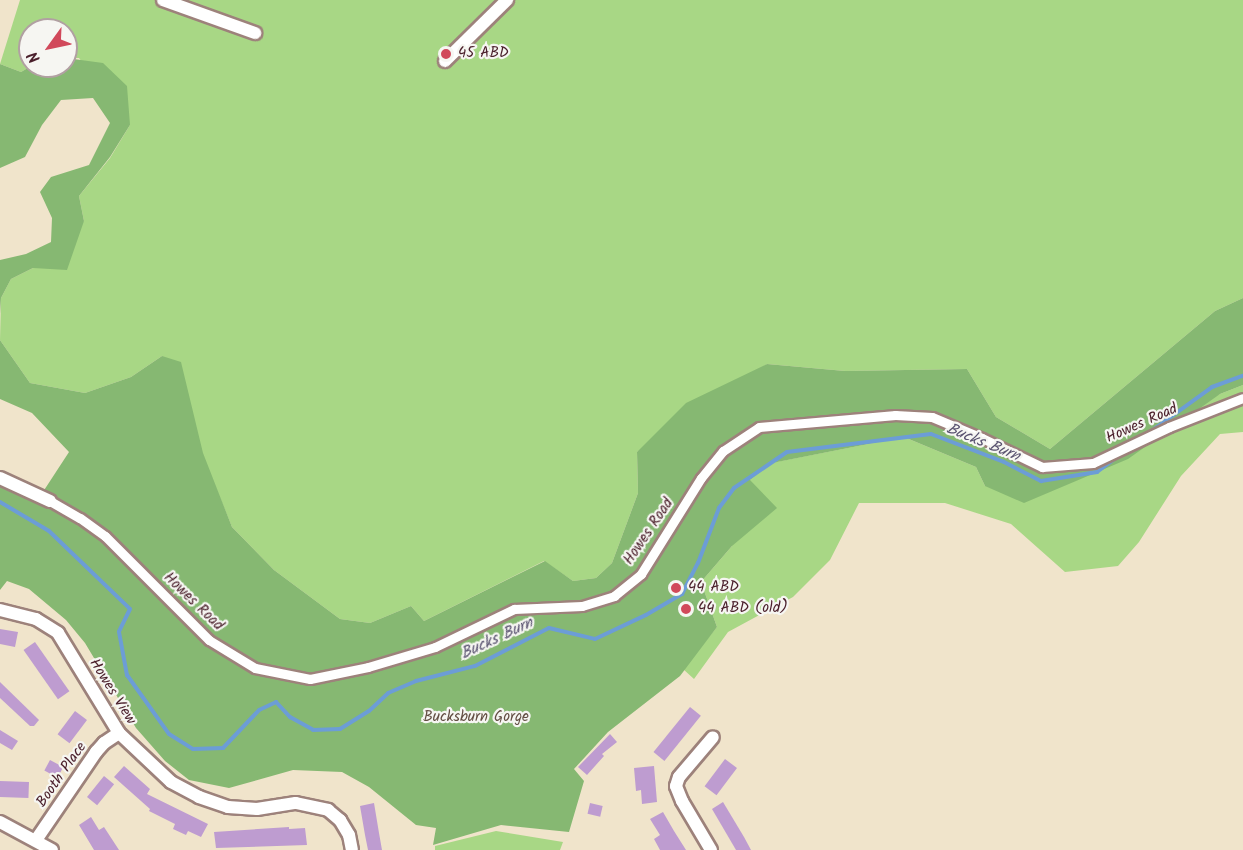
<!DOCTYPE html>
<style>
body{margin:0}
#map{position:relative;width:1243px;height:850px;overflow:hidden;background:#f0e4cb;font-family:Kalam,sans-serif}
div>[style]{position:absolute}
.green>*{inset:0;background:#a8d785}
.forest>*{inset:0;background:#86b872}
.stream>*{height:4px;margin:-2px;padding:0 2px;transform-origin:2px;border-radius:2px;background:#6c9dd6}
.building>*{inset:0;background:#be9cd0;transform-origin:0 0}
.roads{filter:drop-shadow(2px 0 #9d827b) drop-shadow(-2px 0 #9d827b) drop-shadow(0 2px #9d827b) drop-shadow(0 -2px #9d827b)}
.pedestrian>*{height:9px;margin:-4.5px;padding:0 4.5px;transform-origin:4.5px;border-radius:4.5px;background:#fff}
.minor>*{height:12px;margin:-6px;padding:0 6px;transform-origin:6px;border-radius:6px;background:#fff}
.dots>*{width:16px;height:16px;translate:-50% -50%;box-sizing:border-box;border:3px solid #f6f6f2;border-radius:50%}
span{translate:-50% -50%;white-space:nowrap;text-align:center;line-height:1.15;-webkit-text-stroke:4.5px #f6f6f2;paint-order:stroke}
.poi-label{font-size:15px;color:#4a1f2b}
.left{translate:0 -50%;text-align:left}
.street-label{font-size:15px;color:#4a1f2b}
.park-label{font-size:15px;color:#624d42}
.water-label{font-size:16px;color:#58516f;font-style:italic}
.north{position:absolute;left:18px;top:18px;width:60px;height:60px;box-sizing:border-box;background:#f6f6f2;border:2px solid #b1a0a2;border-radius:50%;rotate:237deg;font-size:16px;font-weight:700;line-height:24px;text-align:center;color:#4a1f2b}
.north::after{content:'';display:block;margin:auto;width:21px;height:27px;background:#d1495b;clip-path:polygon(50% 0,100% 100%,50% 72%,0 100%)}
</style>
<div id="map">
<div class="green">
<i style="clip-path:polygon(20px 0,1243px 0,1243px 298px,1215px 311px,1050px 449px,996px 417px,967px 369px,845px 371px,767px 364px,637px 452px,638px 493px,612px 563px,596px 578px,573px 581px,544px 561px,424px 621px,411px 606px,370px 623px,340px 619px,274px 570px,232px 527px,162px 356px,131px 377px,85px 393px,30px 383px,0 340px,1px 298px,11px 279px,33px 268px,84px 221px,79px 196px,110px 158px,130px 125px,79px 58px,66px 58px,66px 30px,30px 30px,31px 66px,21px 72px,0 64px)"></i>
<i style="clip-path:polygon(1243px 385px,1243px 432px,1220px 434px,1181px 476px,1139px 542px,1118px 566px,1065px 572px,1011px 524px,945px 503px,859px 503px,830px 560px,793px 597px,728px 632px,694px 679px,683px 669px,717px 627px,701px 582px,732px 546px,750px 480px,771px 463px,904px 437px,976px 467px,985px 486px)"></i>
<i style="clip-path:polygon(496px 831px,563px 842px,560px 850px,435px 850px,435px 846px)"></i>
</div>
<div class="forest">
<i style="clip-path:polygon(66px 58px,103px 63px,127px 86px,130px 125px,110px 157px,79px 196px,84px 221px,67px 270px,33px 268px,11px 279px,1px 298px,0 314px,0 260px,26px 254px,51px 242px,52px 218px,40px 192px,51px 177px,89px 165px,110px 123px,93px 98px,61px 100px,42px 125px,25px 157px,0 168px,0 64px,21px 72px,31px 66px,66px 66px)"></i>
<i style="clip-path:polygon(1243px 298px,1243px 385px,1220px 394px,1128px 459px,1024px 503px,985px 486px,976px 467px,904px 437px,772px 463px,750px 480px,777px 508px,732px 546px,701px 582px,717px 627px,680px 676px,608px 732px,574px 769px,584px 781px,569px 832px,501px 825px,433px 845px,436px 828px,416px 825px,369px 787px,342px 772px,293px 770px,229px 788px,189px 780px,165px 761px,136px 728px,85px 643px,66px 620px,29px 589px,7px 581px,0 590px,0 486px,37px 501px,69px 452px,32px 413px,0 399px,0 340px,30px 383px,85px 393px,131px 377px,162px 356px,181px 362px,203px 453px,232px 527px,274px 570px,340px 619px,370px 623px,411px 606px,424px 621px,545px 561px,573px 581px,596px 578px,612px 563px,638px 493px,637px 452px,686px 403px,767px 364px,845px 371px,967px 369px,996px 417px,1050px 449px,1215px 311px)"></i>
</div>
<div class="stream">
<i style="left:1154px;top:429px;width:72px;rotate:-35.9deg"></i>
<i style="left:1212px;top:387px;width:33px;rotate:-20deg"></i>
<i style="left:0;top:502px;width:57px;rotate:30.6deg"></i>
<i style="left:49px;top:531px;width:112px;rotate:43.9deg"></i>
<i style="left:130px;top:609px;width:25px;rotate:116deg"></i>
<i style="left:119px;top:632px;width:44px;rotate:79.5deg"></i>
<i style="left:127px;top:675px;width:72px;rotate:54.6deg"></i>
<i style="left:169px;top:734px;width:28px;rotate:32deg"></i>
<i style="left:193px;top:749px;width:30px;rotate:-2deg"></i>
<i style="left:223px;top:748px;width:52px;rotate:-46.5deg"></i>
<i style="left:259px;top:710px;width:19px;rotate:-25deg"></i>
<i style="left:276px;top:702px;width:21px;rotate:47deg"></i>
<i style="left:290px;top:717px;width:26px;rotate:29deg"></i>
<i style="left:313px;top:730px;width:27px;rotate:-2deg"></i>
<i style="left:340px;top:729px;width:34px;rotate:-32deg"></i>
<i style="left:369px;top:711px;width:26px;rotate:-43deg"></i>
<i style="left:388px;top:693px;width:30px;rotate:-23deg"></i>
<i style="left:416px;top:681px;width:61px;rotate:-14.3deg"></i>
<i style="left:475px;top:666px;width:83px;rotate:-27.2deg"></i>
<i style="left:549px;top:628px;width:47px;rotate:13.4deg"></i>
<i style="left:595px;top:639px;width:56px;rotate:-25.2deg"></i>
<i style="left:646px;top:615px;width:42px;rotate:-30.3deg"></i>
<i style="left:682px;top:594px;width:35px;rotate:-63deg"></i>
<i style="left:698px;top:563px;width:59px;rotate:-69.1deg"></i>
<i style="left:719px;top:508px;width:25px;rotate:-53deg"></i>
<i style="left:734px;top:488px;width:64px;rotate:-34.2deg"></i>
<i style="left:787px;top:452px;width:145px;rotate:-7.1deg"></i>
<i style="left:931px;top:434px;width:78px;rotate:21deg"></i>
<i style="left:1004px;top:462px;width:42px;rotate:27.2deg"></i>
<i style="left:1041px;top:481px;width:57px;rotate:-9.1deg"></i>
<i style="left:1097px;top:472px;width:31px;rotate:-37deg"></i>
</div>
<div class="building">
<i style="clip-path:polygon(0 629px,18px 632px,15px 647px,0 644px)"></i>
<i style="left:35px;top:642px;width:60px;height:14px;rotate:55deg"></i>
<i style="clip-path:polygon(0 682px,39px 720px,34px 726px,30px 726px,0 698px)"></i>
<i style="left:690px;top:707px;width:14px;height:58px;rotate:39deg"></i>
<i style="left:75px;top:711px;width:15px;height:29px;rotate:37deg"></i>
<i style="clip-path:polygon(0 730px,18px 741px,12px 750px,0 743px)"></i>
<i style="clip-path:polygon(610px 734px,617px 742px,602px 754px,604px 756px,587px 775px,578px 767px)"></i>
<i style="left:725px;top:759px;width:15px;height:34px;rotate:37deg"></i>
<i style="left:50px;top:760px;width:15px;height:12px;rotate:28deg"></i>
<i style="clip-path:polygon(124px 766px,150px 789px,147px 794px,208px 824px,201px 837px,188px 831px,186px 835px,173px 829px,175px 824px,149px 811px,150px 809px,114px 777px)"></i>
<i style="clip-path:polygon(654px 766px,657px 802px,642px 804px,641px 790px,636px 791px,634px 768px)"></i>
<i style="left:104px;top:776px;width:13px;height:27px;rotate:39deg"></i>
<i style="left:0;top:781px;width:29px;height:16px;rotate:2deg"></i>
<i style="clip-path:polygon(723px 802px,744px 837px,751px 850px,736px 850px,712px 809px)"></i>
<i style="clip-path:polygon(374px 803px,379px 833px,382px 850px,368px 850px,365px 835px,360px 806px)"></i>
<i style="left:590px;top:803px;width:13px;height:11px;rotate:13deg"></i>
<i style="clip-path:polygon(663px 812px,674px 831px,686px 850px,660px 850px,654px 839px,660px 835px,650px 819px)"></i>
<i style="clip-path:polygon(91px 817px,99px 830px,104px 827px,119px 850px,94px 850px,79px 825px)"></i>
<i style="clip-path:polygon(289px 827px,289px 829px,305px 828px,307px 845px,216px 848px,214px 832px)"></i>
</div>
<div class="roads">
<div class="pedestrian">
<i style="left:50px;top:501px;width:34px;rotate:30deg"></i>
<i style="left:80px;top:518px;width:31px;rotate:36deg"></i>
<i style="left:105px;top:536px;width:147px;rotate:45deg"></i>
<i style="left:209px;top:640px;width:54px;rotate:31.3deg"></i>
<i style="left:255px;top:668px;width:56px;rotate:11.3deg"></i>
<i style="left:310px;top:679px;width:59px;rotate:-11.7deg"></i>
<i style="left:368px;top:667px;width:70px;rotate:-16.6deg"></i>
<i style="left:435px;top:647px;width:88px;rotate:-25.7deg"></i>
<i style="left:514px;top:609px;width:68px;rotate:-2.5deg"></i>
<i style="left:582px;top:606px;width:34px;rotate:-17deg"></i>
<i style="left:614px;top:596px;width:35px;rotate:-39deg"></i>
<i style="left:641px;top:574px;width:113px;rotate:-58deg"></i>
<i style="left:701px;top:478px;width:35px;rotate:-51deg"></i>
<i style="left:723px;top:451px;width:43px;rotate:-33.7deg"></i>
<i style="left:759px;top:427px;width:137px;rotate:-5deg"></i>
<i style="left:895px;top:415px;width:37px;rotate:3deg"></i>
<i style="left:932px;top:417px;width:54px;rotate:22.8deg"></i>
<i style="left:982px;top:438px;width:67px;rotate:25.8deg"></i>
<i style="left:1042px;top:467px;width:51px;rotate:-4.5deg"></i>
<i style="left:1093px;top:463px;width:84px;rotate:-25.3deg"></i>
<i style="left:1169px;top:427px;width:79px;rotate:-21.4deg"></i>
</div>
<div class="minor">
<i style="left:163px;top:0;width:98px;rotate:19.7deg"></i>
<i style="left:445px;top:61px;width:87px;rotate:-44.5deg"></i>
<i style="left:0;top:478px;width:55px;rotate:24.7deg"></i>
<i style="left:0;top:610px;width:37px;rotate:14deg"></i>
<i style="left:36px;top:619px;width:26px;rotate:32deg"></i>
<i style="left:58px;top:633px;width:117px;rotate:58.6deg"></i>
<i style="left:119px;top:733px;width:71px;rotate:43.3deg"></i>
<i style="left:171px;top:782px;width:32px;rotate:28deg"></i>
<i style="left:199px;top:797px;width:31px;rotate:19deg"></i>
<i style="left:228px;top:807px;width:29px;rotate:4deg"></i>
<i style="left:257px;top:809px;width:39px;rotate:-9deg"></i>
<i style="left:296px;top:803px;width:33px;rotate:12deg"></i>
<i style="left:328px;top:810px;width:16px;rotate:40deg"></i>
<i style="left:340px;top:820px;width:17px;rotate:59deg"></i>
<i style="left:349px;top:835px;width:15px;rotate:79deg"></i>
<i style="left:0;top:822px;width:59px;rotate:28.3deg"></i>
<i style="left:36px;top:840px;width:107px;rotate:-55.7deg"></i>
<i style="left:96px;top:752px;width:12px;rotate:-48deg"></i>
<i style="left:104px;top:743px;width:18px;rotate:-34deg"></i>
<i style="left:711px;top:850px;width:57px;rotate:-120.6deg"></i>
<i style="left:682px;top:801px;width:16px;rotate:-112deg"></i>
<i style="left:676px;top:786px;width:9px;rotate:-72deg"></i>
<i style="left:679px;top:777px;width:52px;rotate:-49.6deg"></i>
</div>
</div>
<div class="dots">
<i style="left:446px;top:54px;background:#d1495b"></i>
<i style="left:676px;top:588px;background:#d1495b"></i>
<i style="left:686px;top:609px;background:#d1495b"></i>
</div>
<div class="poi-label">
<span class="left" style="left:458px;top:54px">45 ABD</span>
<span class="left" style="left:688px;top:588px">44 ABD</span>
<span class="left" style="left:698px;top:609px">44 ABD (old)</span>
</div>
<div class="street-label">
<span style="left:1142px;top:424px;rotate:-24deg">Howes Road</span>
<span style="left:649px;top:532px;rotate:-56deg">Howes Road</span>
<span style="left:193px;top:602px;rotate:44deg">Howes Road</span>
<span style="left:112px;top:692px;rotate:58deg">Howes View</span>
<span style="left:62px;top:775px;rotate:-55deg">Booth Place</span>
</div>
<div class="park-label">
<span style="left:476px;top:718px">Bucksburn Gorge</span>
</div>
<div class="water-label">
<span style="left:983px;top:443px;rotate:22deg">Bucks Burn</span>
<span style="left:497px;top:639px;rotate:-25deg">Bucks Burn</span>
</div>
<div class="north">N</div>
</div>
